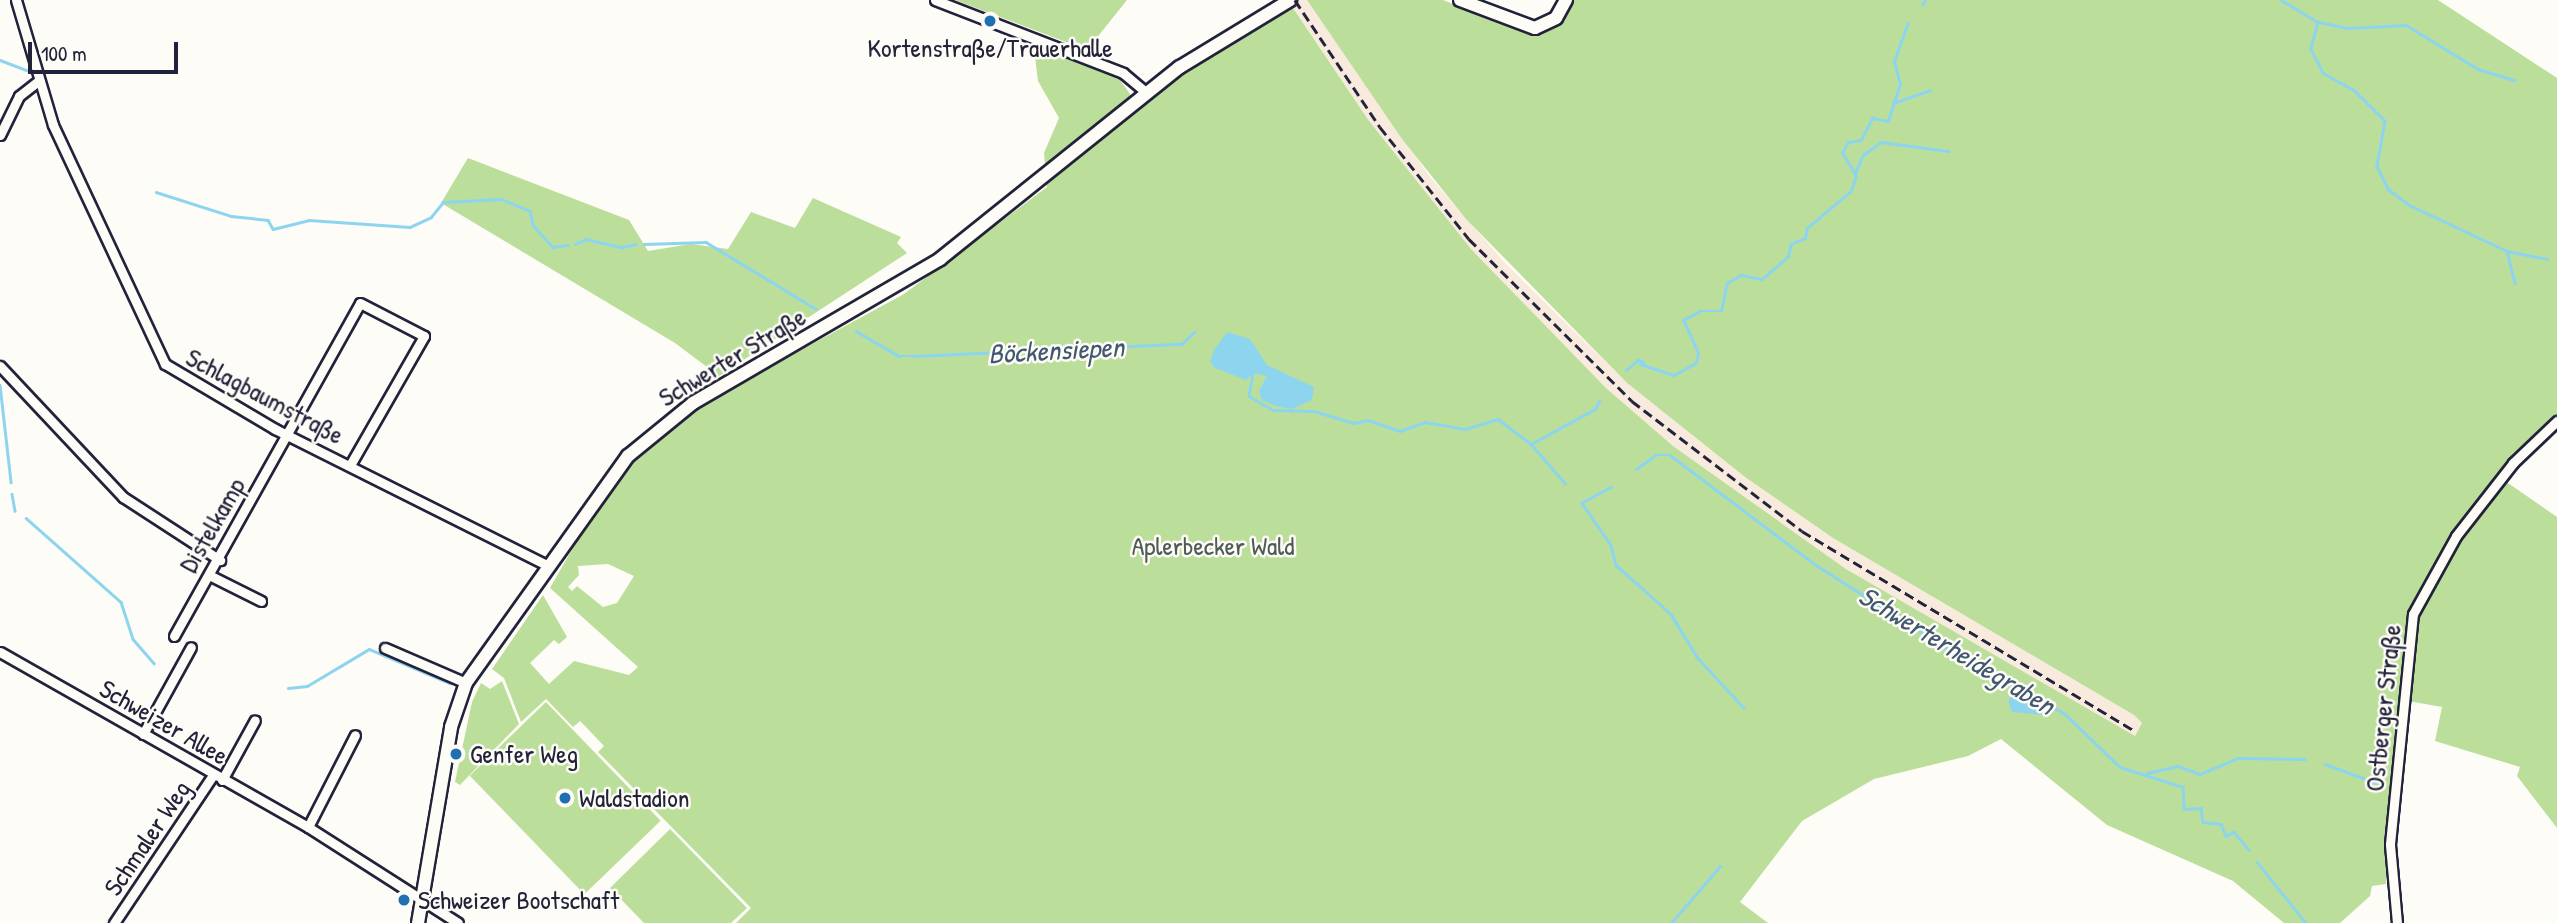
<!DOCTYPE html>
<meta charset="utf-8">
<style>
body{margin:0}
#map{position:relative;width:2557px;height:923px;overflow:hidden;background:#fdfcf7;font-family:"Patrick Hand",sans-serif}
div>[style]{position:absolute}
.built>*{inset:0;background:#f8eadc}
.green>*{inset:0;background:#bbdf9a;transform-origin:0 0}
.water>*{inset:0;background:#8dd4ef}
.stream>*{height:2.5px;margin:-1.25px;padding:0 1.25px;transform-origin:1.25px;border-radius:1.25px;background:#8dd4ef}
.roads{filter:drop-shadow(2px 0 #22223b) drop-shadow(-2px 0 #22223b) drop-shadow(0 2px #22223b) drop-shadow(0 -2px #22223b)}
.street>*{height:9px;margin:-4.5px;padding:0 4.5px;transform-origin:4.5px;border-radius:4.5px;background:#fdfcf7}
.secondary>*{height:12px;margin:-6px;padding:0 6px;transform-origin:6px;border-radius:6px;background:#fdfcf7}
.rail>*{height:2.5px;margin-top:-1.25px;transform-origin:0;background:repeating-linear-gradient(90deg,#22223b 0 10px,transparent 0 15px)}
.dots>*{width:19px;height:19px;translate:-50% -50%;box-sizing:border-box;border:4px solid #fdfcf7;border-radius:50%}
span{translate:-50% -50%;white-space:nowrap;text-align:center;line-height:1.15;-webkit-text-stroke:5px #fdfcf7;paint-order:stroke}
.poi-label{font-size:26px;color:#22223b}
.left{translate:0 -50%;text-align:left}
.street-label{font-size:26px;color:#22223b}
.park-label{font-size:26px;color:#505b58}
.water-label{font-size:28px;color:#425771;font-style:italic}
.scale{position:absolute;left:28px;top:42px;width:150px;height:32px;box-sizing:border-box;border:4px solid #22223b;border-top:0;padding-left:9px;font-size:21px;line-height:24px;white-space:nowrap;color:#22223b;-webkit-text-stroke:5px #fdfcf7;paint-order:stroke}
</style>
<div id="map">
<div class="built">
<i style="clip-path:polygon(1288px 0,1307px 0,1430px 177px,1506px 264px,1627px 383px,1745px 477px,1833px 538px,2134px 715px,2142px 723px,2135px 736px,1846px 569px,1673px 446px,1606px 388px,1471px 249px,1369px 121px)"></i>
</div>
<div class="green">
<i style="clip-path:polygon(955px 0,1127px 0,1087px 50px)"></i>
<i style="clip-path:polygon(evenodd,1307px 0,1443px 0,1531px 35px,1560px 26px,1573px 0,2438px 0,2557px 78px,2557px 418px,2438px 560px,2419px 595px,2405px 649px,2386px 884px,2372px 886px,2370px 896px,2340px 923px,2284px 923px,2233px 881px,2107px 825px,2001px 739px,1968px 756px,1874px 779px,1802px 821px,1740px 902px,1768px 923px,736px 923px,751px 908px,598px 752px,604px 746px,585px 726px,580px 721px,573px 727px,546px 699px,521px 722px,504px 678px,492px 669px,543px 595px,567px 637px,559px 644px,554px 640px,530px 663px,549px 684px,574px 661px,629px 675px,638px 667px,550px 588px,578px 539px,629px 463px,666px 430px,707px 401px,904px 294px,1047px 187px,1044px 153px,1059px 118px,1038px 81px,1033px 41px,1117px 76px,1140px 108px,1209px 56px,1293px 8px,1369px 121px,1471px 249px,1606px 388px,1673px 446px,1846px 569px,2135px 736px,2142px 723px,2134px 715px,1833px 538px,1745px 477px,1627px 383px,1466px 219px,1402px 139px,1307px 0,608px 564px,634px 576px,617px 603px,603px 607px,577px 586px,572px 591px,568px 587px,579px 575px,578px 566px,608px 564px)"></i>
<i style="clip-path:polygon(468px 158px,629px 220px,648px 251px,691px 244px,728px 249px,751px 212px,795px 228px,813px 198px,901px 237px,897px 243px,907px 253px,719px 376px,675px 343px,441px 203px)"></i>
<i style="clip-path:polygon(2505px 481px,2557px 517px,2557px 828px,2517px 776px,2520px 767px,2435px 741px,2442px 707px,2408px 701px,2416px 615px,2442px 560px)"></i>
<i style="clip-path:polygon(502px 681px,519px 724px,460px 785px,455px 782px,472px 702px,481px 683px,490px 689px)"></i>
<i style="left:546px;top:702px;width:165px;height:106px;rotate:46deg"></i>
<i style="clip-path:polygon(670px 829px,747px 908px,731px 923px,644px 923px,610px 888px)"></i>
</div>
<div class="water">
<i style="clip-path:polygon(1227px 332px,1250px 339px,1267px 365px,1314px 387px,1312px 400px,1292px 409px,1276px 406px,1262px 400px,1259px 391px,1267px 376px,1253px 373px,1246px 380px,1215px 368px,1210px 362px,1214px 350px)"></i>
<i style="clip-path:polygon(2017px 693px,2047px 709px,2044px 715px,2012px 712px,2008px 700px)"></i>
</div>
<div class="stream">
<i style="left:2281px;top:0;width:43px;rotate:30.7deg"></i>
<i style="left:2318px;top:22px;width:28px;rotate:105deg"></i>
<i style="left:2311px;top:49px;width:27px;rotate:63deg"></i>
<i style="left:2323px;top:73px;width:35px;rotate:29deg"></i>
<i style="left:2354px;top:90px;width:44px;rotate:45deg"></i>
<i style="left:2385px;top:121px;width:46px;rotate:100.1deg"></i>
<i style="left:2377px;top:166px;width:25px;rotate:64deg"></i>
<i style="left:2388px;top:189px;width:26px;rotate:37deg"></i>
<i style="left:2409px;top:205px;width:108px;rotate:25.1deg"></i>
<i style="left:2507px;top:251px;width:41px;rotate:11.3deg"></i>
<i style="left:1922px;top:5px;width:6px;rotate:-59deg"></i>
<i style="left:2319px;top:22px;width:30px;rotate:12deg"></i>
<i style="left:2348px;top:28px;width:58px;rotate:-3deg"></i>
<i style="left:2406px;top:25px;width:84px;rotate:31.4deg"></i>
<i style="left:2478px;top:69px;width:38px;rotate:17deg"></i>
<i style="left:0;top:60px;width:28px;rotate:21deg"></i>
<i style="left:1893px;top:103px;width:39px;rotate:-19deg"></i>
<i style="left:1855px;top:173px;width:20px;rotate:-66deg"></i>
<i style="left:1863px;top:155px;width:22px;rotate:-36deg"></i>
<i style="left:1881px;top:142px;width:68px;rotate:7.7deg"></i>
<i style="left:156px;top:192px;width:79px;rotate:17.7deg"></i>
<i style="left:231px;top:216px;width:37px;rotate:6deg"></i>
<i style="left:268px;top:220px;width:10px;rotate:61deg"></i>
<i style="left:273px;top:229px;width:37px;rotate:-14deg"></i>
<i style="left:309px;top:220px;width:101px;rotate:4deg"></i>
<i style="left:410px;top:227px;width:23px;rotate:-25deg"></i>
<i style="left:431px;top:217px;width:19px;rotate:-51deg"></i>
<i style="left:443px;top:202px;width:58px;rotate:-3deg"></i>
<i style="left:501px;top:199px;width:31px;rotate:22deg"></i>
<i style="left:530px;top:211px;width:14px;rotate:78deg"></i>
<i style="left:533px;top:225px;width:30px;rotate:48deg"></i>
<i style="left:553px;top:247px;width:15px;rotate:-8deg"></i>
<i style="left:575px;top:244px;width:12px;rotate:-24deg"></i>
<i style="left:586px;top:239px;width:37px;rotate:13deg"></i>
<i style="left:622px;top:247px;width:14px;rotate:-12deg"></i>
<i style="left:644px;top:244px;width:62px;rotate:-1.8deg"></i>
<i style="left:706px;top:242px;width:129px;rotate:31.3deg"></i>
<i style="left:2507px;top:251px;width:33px;rotate:76deg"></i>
<i style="left:856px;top:331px;width:50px;rotate:30.2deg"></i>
<i style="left:899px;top:356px;width:14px"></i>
<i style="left:913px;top:356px;width:269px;rotate:-2.6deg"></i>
<i style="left:1182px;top:344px;width:17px;rotate:-45deg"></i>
<i style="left:1640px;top:364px;width:36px;rotate:18deg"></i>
<i style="left:1674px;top:375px;width:25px;rotate:-29deg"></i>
<i style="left:1696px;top:363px;width:10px;rotate:-79deg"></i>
<i style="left:1698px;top:353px;width:36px;rotate:-114deg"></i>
<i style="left:1683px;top:320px;width:19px;rotate:-28deg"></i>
<i style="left:1700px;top:311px;width:21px"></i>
<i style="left:1721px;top:311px;width:29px;rotate:-78deg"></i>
<i style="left:1727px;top:283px;width:16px;rotate:-30deg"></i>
<i style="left:1741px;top:275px;width:21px;rotate:11deg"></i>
<i style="left:1762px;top:279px;width:35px;rotate:-41deg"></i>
<i style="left:1788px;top:256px;width:12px;rotate:-76deg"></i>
<i style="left:1791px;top:244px;width:15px;rotate:-23deg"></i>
<i style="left:1805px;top:238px;width:10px;rotate:-79deg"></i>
<i style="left:1807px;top:228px;width:57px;rotate:-40.1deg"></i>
<i style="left:1851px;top:191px;width:16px;rotate:-72deg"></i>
<i style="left:1856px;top:176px;width:27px;rotate:-121deg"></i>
<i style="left:1842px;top:153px;width:13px;rotate:-61deg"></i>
<i style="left:1848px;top:142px;width:13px;rotate:-9deg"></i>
<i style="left:1861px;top:140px;width:25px;rotate:-63deg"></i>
<i style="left:1872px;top:118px;width:16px;rotate:11deg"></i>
<i style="left:1888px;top:121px;width:38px;rotate:-72deg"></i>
<i style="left:1900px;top:85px;width:25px;rotate:-104deg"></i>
<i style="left:1894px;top:61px;width:40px;rotate:-69.8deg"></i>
<i style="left:1626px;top:370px;width:16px;rotate:-40deg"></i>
<i style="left:1638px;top:360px;width:6px;rotate:18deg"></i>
<i style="left:1253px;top:373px;width:23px;rotate:100deg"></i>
<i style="left:1249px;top:396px;width:28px;rotate:30deg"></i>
<i style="left:1273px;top:410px;width:41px;rotate:1.4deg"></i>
<i style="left:1314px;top:411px;width:42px;rotate:16.7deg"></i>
<i style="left:1354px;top:423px;width:14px;rotate:-12deg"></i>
<i style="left:1368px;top:420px;width:34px;rotate:19deg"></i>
<i style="left:1400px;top:431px;width:27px;rotate:-20deg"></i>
<i style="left:1425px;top:422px;width:41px;rotate:9.9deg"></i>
<i style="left:1465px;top:429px;width:34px;rotate:-17deg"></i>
<i style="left:1498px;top:419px;width:41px;rotate:37.1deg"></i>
<i style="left:1531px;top:444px;width:73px;rotate:-28.7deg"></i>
<i style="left:1595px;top:409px;width:9px;rotate:-63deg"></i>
<i style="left:0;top:385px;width:98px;rotate:83.5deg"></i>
<i style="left:1531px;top:444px;width:52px;rotate:48.9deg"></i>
<i style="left:1636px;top:469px;width:24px;rotate:-35deg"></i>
<i style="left:1656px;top:455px;width:14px"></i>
<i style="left:1670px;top:455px;width:183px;rotate:37deg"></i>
<i style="left:1816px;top:565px;width:166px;rotate:32.4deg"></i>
<i style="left:1956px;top:654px;width:124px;rotate:28.8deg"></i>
<i style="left:2065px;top:714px;width:76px;rotate:43.9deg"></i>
<i style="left:2120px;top:767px;width:66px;rotate:17.6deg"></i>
<i style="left:2183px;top:787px;width:22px;rotate:87deg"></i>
<i style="left:2184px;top:809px;width:17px;rotate:-3deg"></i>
<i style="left:2201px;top:808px;width:14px;rotate:82deg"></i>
<i style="left:2203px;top:822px;width:18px;rotate:6deg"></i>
<i style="left:2221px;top:824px;width:13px;rotate:67deg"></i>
<i style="left:2226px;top:836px;width:9px;rotate:-27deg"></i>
<i style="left:2234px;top:832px;width:23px;rotate:50deg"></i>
<i style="left:1612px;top:487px;width:34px;rotate:152deg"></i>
<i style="left:1582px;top:503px;width:51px;rotate:55.4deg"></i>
<i style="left:1611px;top:545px;width:21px;rotate:76deg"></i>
<i style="left:1616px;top:565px;width:74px;rotate:41.7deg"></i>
<i style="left:1671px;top:614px;width:50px;rotate:58.8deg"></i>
<i style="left:1697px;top:657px;width:69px;rotate:47.3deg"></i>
<i style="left:12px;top:494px;width:17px;rotate:80deg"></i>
<i style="left:26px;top:518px;width:127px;rotate:41.5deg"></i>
<i style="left:121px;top:602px;width:39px;rotate:72deg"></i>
<i style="left:133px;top:639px;width:32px;rotate:49deg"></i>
<i style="left:288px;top:688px;width:19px;rotate:-6deg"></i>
<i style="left:307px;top:686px;width:72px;rotate:-30.8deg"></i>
<i style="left:369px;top:649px;width:88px;rotate:22.8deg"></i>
<i style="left:2325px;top:764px;width:55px;rotate:20.1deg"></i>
<i style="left:2147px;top:773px;width:32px;rotate:-13deg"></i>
<i style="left:2178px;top:766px;width:23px;rotate:20deg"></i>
<i style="left:2200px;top:774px;width:41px;rotate:-22.8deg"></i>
<i style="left:2238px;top:758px;width:67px;rotate:0.9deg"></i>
<i style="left:2257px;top:862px;width:78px;rotate:51.2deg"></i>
<i style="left:1671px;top:923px;width:75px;rotate:-49.3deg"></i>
</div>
<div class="roads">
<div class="street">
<i style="left:16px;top:0;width:130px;rotate:73.5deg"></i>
<i style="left:53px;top:125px;width:264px;rotate:64.9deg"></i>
<i style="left:165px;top:364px;width:128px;rotate:30.6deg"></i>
<i style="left:275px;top:429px;width:306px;rotate:26.6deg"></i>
<i style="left:935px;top:0;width:202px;rotate:21.2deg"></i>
<i style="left:1123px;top:73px;width:31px;rotate:40deg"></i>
<i style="left:0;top:135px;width:43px;rotate:-64deg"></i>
<i style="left:19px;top:96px;width:24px;rotate:-38deg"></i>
<i style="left:0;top:366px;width:180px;rotate:46.8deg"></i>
<i style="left:123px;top:497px;width:116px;rotate:33deg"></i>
<i style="left:211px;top:576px;width:56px;rotate:26.6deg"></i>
<i style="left:174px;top:636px;width:381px;rotate:-60.8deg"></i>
<i style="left:360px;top:303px;width:72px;rotate:27.3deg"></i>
<i style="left:424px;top:336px;width:149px;rotate:119.8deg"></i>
<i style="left:385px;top:648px;width:88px;rotate:23.4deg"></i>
<i style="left:0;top:652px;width:354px;rotate:29.6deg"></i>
<i style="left:308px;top:827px;width:178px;rotate:32.6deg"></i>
<i style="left:143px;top:734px;width:99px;rotate:-61.1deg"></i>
<i style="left:222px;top:780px;width:68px;rotate:-61.2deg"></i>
<i style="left:308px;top:827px;width:103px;rotate:-62.9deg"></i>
<i style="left:114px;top:923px;width:178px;rotate:-56.2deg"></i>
<i style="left:2397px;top:923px;width:79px;rotate:-95.1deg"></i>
<i style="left:2390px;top:844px;width:231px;rotate:-84.3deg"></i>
<i style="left:2413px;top:614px;width:89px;rotate:-61.1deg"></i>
<i style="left:2456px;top:536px;width:93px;rotate:-52deg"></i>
<i style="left:2513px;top:463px;width:61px;rotate:-43.7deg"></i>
</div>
<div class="secondary">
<i style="left:1460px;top:0;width:80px;rotate:20.5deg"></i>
<i style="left:1535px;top:28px;width:23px;rotate:-25deg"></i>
<i style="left:1556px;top:18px;width:21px;rotate:-61deg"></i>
<i style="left:418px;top:923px;width:199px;rotate:-80.4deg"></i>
<i style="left:451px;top:727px;width:46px;rotate:-71.2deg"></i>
<i style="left:466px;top:683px;width:279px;rotate:-54.5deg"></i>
<i style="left:628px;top:456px;width:84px;rotate:-39.2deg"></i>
<i style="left:693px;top:403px;width:286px;rotate:-30.2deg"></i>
<i style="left:940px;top:259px;width:307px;rotate:-38.7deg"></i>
<i style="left:1180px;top:67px;width:129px;rotate:-31.3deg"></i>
</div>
</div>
<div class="rail">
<i style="left:1295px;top:0;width:153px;rotate:56.2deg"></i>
<i style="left:1380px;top:127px;width:143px;rotate:51.5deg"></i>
<i style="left:1469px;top:239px;width:230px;rotate:44.8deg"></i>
<i style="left:1632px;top:401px;width:214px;rotate:37.4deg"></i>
<i style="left:1802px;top:531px;width:386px;rotate:31deg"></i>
</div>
<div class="dots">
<i style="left:990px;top:21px;background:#1f6fb2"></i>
<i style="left:456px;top:754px;background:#1f6fb2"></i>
<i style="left:565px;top:798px;background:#1f6fb2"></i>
<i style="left:404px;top:900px;background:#1f6fb2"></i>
</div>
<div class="poi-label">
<span style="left:990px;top:48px">Kortenstraße/Trauerhalle</span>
<span class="left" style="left:470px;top:754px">Genfer Weg</span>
<span class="left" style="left:579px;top:798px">Waldstadion</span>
<span class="left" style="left:418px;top:900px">Schweizer Bootschaft</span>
</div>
<div class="street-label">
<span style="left:732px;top:357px;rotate:-31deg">Schwerter Straße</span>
<span style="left:265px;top:396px;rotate:28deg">Schlagbaumstraße</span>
<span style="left:212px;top:525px;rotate:-60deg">Distelkamp</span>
<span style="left:2383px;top:708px;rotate:-84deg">Ostberger Straße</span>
<span style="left:164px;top:722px;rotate:30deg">Schweizer Allee</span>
<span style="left:147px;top:838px;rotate:-56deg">Schmaler Weg</span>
</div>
<div class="park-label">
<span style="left:1213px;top:546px">Aplerbecker Wald</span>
</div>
<div class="water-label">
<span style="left:1056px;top:350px;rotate:-3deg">Böckensiepen</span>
<span style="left:1957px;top:650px;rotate:31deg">Schwerterheidegraben</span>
</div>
<div class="scale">100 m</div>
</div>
